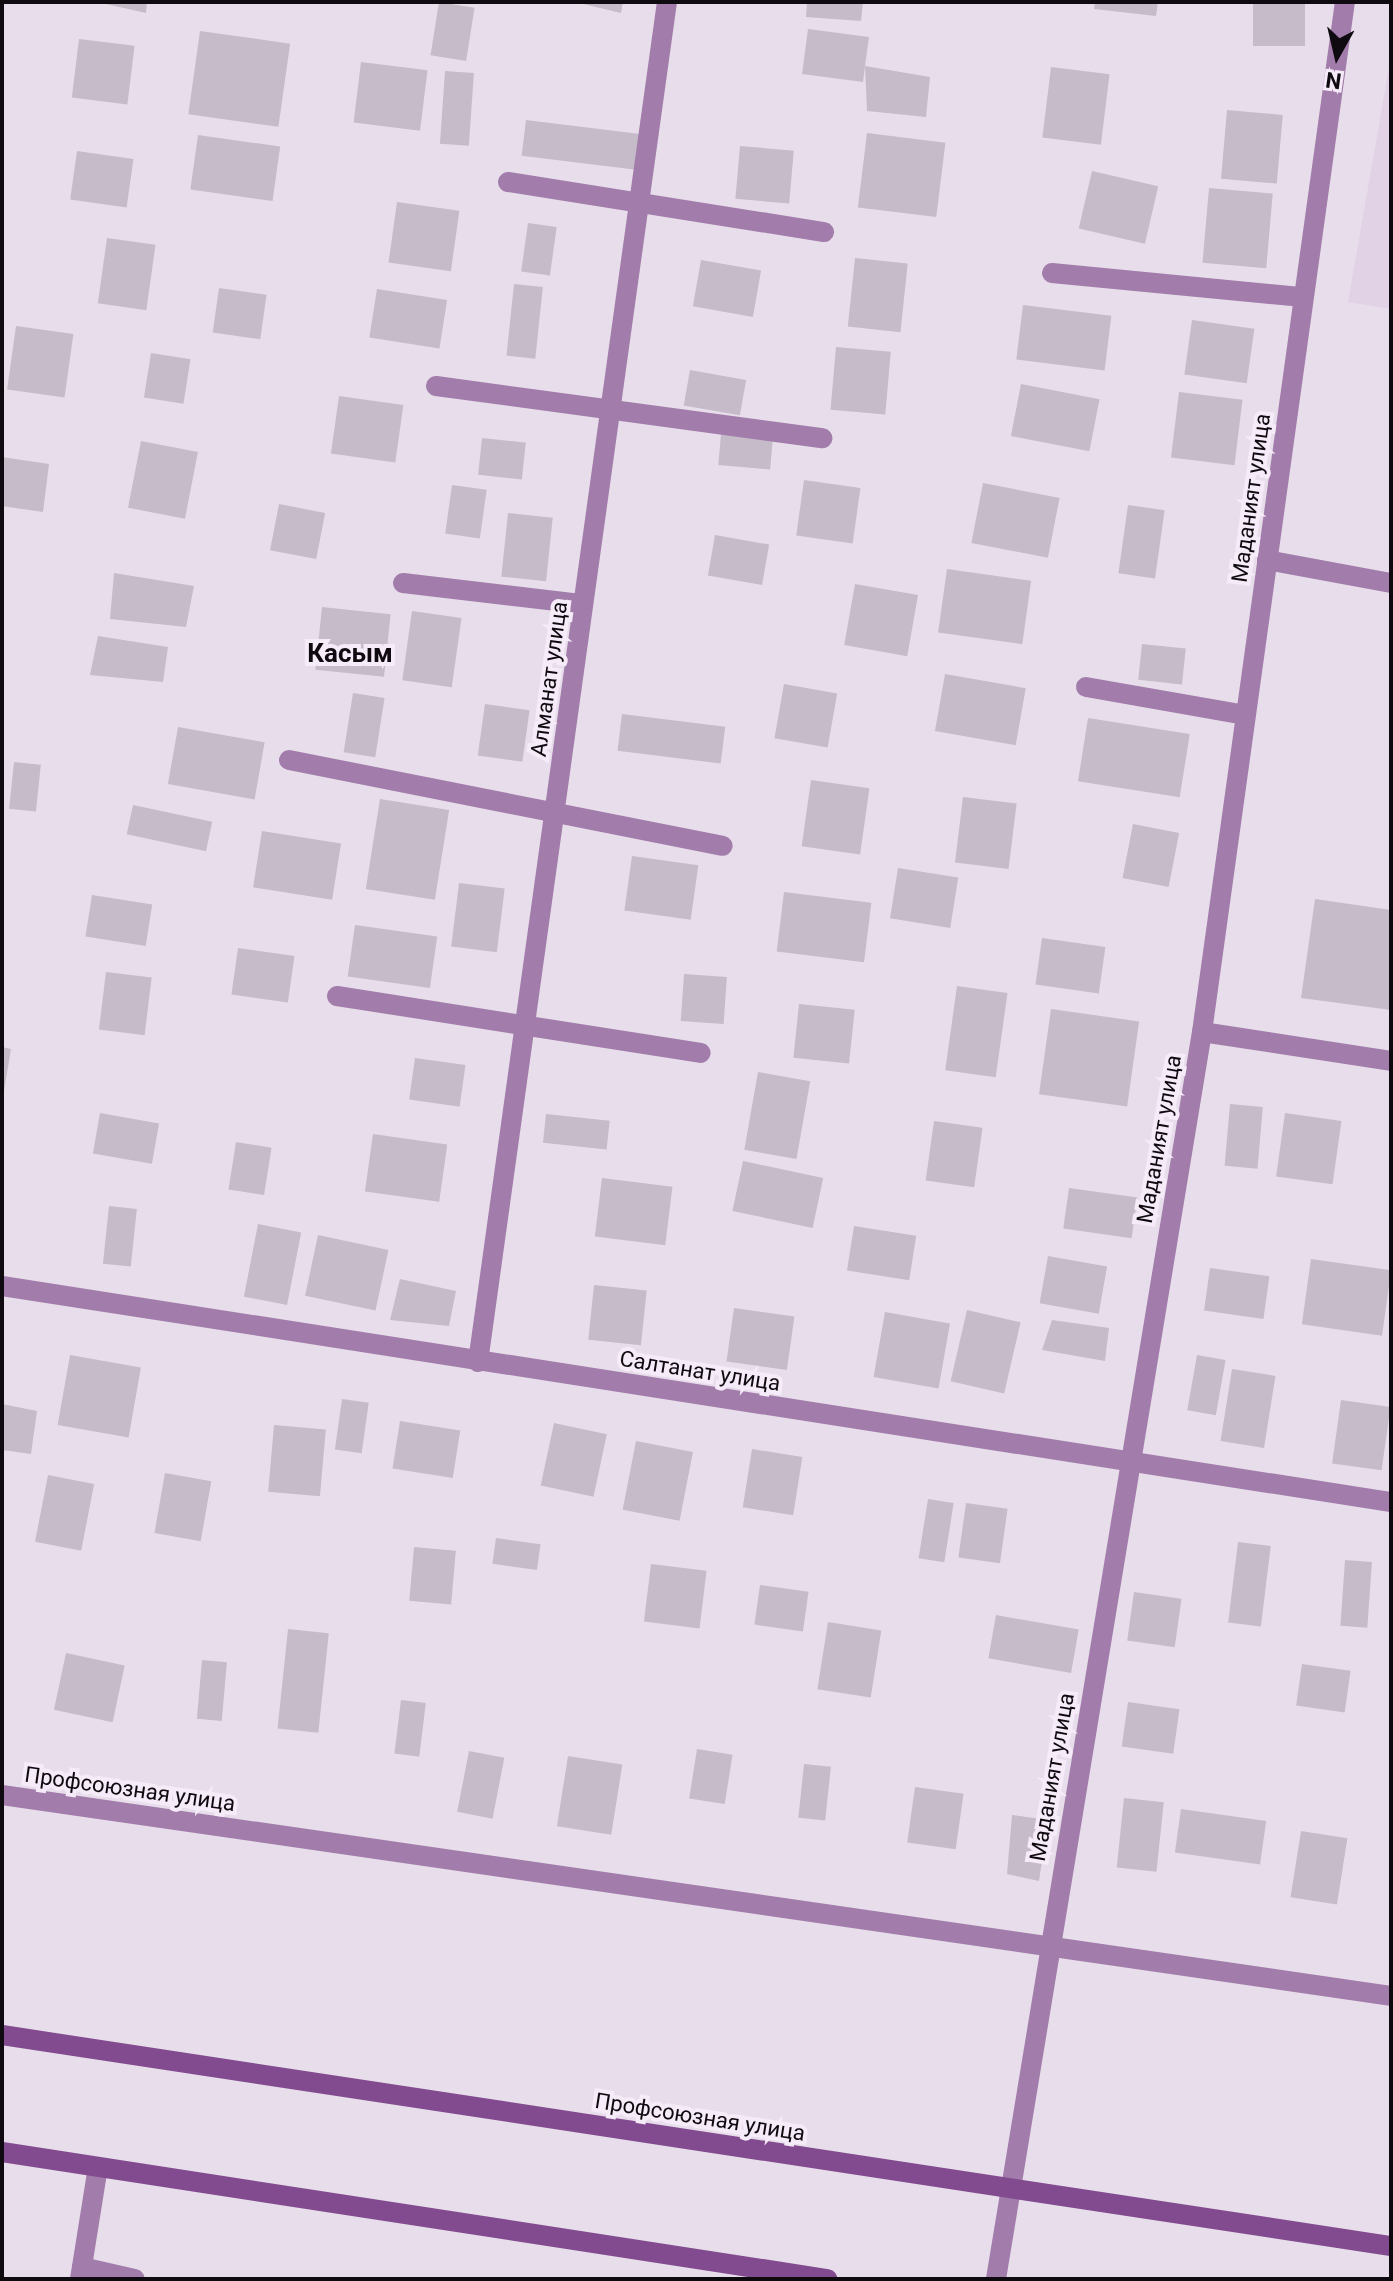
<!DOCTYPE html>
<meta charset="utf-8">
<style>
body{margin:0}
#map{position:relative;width:1393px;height:2281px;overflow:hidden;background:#e8deeb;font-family:Roboto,sans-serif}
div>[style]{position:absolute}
.built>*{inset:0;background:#e1d2e5}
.building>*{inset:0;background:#c6bcc9;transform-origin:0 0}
.lane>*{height:20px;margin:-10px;padding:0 10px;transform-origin:10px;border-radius:10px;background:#a27dab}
.street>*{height:20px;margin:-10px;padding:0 10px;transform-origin:10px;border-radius:10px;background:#a27dab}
.secondary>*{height:20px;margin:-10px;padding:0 10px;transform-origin:10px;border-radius:10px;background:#824b8f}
span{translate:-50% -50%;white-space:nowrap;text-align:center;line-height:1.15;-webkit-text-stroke:8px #f6ebf8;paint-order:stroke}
.street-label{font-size:22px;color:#0e0a0f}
.quarter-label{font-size:26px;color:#0e0a0f;font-weight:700}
.frame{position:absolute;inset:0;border:4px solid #0e0a0f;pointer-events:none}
.north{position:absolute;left:1297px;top:16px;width:80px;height:80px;-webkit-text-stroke:6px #f6ebf8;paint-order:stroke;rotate:188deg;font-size:22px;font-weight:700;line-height:32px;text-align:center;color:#0e0a0f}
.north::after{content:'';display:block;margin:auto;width:28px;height:36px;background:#0e0a0f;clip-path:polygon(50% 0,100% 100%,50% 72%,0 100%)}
</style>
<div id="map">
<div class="built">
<i style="clip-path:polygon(1391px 56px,1391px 309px,1348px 302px)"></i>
</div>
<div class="building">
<i style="clip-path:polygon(97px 2px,147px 2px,146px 13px)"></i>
<i style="left:439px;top:2px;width:36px;height:54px;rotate:9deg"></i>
<i style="clip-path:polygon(575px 2px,623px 2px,621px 13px)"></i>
<i style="clip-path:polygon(807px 2px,863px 2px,861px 21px,806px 17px)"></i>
<i style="clip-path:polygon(1095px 2px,1158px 2px,1156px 16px,1094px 9px)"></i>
<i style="left:1253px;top:2px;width:52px;height:44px"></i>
<i style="clip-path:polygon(808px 29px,869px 37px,865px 66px,930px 77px,926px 117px,867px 111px,865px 66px,863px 82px,802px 74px)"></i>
<i style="left:200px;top:31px;width:91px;height:84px;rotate:8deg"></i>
<i style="left:79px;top:39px;width:56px;height:59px;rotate:7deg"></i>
<i style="left:361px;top:62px;width:67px;height:61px;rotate:7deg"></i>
<i style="left:1051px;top:67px;width:59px;height:71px;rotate:7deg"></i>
<i style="left:445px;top:71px;width:29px;height:73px;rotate:4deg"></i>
<i style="left:1227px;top:110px;width:56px;height:69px;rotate:5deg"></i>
<i style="left:526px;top:120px;width:115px;height:36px;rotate:7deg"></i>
<i style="left:867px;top:133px;width:79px;height:75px;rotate:7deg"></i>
<i style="left:198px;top:135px;width:83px;height:55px;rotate:8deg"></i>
<i style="left:740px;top:146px;width:54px;height:53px;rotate:5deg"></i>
<i style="left:77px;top:151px;width:57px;height:49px;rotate:8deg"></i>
<i style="left:1092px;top:171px;width:68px;height:59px;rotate:13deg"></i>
<i style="left:1209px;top:188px;width:64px;height:75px;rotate:5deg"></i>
<i style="left:397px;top:202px;width:63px;height:61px;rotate:8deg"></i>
<i style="left:528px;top:223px;width:29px;height:49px;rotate:8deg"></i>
<i style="left:107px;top:238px;width:49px;height:66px;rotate:8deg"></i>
<i style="left:855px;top:258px;width:53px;height:69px;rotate:6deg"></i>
<i style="left:701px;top:260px;width:61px;height:47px;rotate:10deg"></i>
<i style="left:514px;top:284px;width:29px;height:72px;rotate:6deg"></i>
<i style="left:219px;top:288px;width:48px;height:45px;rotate:8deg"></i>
<i style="left:377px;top:289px;width:71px;height:49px;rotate:9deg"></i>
<i style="left:1023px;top:305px;width:89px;height:55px;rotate:7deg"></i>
<i style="left:1192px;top:320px;width:63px;height:55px;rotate:8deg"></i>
<i style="left:16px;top:326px;width:58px;height:64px;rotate:8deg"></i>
<i style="left:836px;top:347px;width:55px;height:63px;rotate:5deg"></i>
<i style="left:151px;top:353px;width:40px;height:45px;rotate:9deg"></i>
<i style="left:690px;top:370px;width:57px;height:36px;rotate:10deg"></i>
<i style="left:1021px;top:384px;width:80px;height:53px;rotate:11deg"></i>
<i style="left:1179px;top:392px;width:64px;height:66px;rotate:7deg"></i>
<i style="left:339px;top:396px;width:65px;height:58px;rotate:8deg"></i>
<i style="left:721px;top:434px;width:52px;height:31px;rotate:5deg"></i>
<i style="left:482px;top:438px;width:44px;height:37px;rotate:6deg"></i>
<i style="left:141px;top:441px;width:58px;height:68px;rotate:11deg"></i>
<i style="clip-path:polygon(2px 457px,49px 464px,43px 512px,2px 506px)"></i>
<i style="left:804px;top:480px;width:57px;height:56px;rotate:8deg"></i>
<i style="left:983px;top:483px;width:78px;height:61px;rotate:11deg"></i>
<i style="left:452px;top:485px;width:35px;height:49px;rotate:8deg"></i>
<i style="left:279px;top:504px;width:47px;height:47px;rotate:11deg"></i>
<i style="left:1128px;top:505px;width:37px;height:69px;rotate:8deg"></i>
<i style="left:508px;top:513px;width:45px;height:64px;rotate:6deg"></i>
<i style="left:715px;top:535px;width:55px;height:41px;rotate:10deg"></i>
<i style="left:947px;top:569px;width:85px;height:64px;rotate:8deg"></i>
<i style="clip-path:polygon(114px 573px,194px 586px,186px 627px,110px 619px)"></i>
<i style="left:855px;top:584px;width:64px;height:62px;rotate:10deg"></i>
<i style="left:322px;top:607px;width:69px;height:63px;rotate:6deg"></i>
<i style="left:412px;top:611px;width:50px;height:70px;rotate:8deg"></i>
<i style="clip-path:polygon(98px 636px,168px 647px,163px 682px,90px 675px)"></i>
<i style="left:1142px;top:644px;width:44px;height:36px;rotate:6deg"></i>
<i style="left:945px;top:674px;width:82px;height:58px;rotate:10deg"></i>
<i style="left:784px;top:684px;width:54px;height:55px;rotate:10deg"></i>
<i style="left:353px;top:693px;width:32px;height:60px;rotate:9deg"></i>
<i style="left:485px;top:704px;width:45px;height:52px;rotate:8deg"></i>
<i style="left:622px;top:714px;width:104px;height:37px;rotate:7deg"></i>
<i style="left:1088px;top:718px;width:103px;height:64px;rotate:9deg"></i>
<i style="left:178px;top:727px;width:88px;height:58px;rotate:10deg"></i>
<i style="left:14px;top:762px;width:27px;height:47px;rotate:6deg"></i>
<i style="left:811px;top:780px;width:59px;height:67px;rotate:8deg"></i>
<i style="left:963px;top:797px;width:54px;height:66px;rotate:7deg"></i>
<i style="left:380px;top:799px;width:70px;height:91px;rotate:9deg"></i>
<i style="left:133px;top:805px;width:81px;height:30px;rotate:12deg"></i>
<i style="left:1133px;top:824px;width:47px;height:55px;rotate:11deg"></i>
<i style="left:262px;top:831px;width:80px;height:57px;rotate:9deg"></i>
<i style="left:632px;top:856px;width:67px;height:55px;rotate:8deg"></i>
<i style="left:898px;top:868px;width:61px;height:51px;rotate:9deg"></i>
<i style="left:459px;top:883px;width:46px;height:64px;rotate:7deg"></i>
<i style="left:784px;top:892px;width:88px;height:60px;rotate:7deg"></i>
<i style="left:92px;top:895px;width:61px;height:42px;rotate:9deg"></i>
<i style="clip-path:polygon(1315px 899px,1391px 910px,1391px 1010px,1301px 998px)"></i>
<i style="left:355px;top:925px;width:83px;height:52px;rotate:8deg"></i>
<i style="left:1042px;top:938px;width:64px;height:47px;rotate:8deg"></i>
<i style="left:238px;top:948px;width:57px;height:47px;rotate:8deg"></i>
<i style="left:106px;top:972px;width:46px;height:58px;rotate:7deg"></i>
<i style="left:684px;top:974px;width:43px;height:47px;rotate:4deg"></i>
<i style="left:957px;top:986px;width:51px;height:85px;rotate:8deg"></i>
<i style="left:799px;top:1004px;width:56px;height:54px;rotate:6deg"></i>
<i style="left:1051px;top:1009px;width:89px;height:86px;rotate:8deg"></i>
<i style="clip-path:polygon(2px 1047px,11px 1049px,4px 1091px,2px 1091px)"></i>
<i style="left:415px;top:1058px;width:51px;height:42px;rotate:8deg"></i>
<i style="left:758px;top:1072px;width:53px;height:79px;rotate:10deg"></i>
<i style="left:1230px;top:1104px;width:33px;height:62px;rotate:5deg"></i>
<i style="left:100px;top:1113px;width:60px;height:41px;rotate:10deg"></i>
<i style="left:1285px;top:1113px;width:57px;height:64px;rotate:8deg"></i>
<i style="left:546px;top:1114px;width:64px;height:29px;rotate:6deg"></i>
<i style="left:934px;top:1121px;width:49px;height:60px;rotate:8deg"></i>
<i style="left:373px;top:1134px;width:75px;height:58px;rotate:8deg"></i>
<i style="left:236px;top:1142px;width:36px;height:48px;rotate:9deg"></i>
<i style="left:743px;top:1161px;width:82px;height:51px;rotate:12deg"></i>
<i style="left:602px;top:1178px;width:71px;height:59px;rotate:7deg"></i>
<i style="left:1069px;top:1188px;width:69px;height:41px;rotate:8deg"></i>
<i style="left:109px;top:1206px;width:28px;height:58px;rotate:6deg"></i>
<i style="left:258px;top:1224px;width:44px;height:74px;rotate:11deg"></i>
<i style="left:854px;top:1226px;width:63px;height:45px;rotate:9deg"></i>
<i style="left:318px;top:1235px;width:72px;height:62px;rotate:12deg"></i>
<i style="left:1048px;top:1256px;width:60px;height:48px;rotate:10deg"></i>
<i style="left:1311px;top:1259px;width:81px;height:66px;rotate:8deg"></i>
<i style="left:1210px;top:1268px;width:60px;height:43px;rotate:8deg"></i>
<i style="clip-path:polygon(400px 1279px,456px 1291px,449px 1326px,390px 1320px)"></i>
<i style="left:594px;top:1285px;width:53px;height:55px;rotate:6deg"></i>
<i style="left:734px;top:1308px;width:61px;height:54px;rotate:8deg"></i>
<i style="left:967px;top:1310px;width:55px;height:73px;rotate:13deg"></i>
<i style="left:885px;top:1312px;width:66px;height:66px;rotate:10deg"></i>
<i style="clip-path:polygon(1052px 1320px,1109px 1328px,1105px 1361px,1042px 1350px)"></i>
<i style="left:70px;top:1355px;width:72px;height:71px;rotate:10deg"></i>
<i style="left:1197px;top:1355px;width:29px;height:56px;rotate:10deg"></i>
<i style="left:1232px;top:1369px;width:44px;height:73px;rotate:9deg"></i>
<i style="left:342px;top:1399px;width:27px;height:51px;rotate:8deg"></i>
<i style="left:1341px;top:1400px;width:50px;height:64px;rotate:8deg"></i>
<i style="clip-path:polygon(2px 1404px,37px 1411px,31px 1454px,2px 1450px)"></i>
<i style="left:400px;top:1421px;width:61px;height:48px;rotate:9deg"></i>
<i style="left:554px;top:1423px;width:54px;height:64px;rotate:12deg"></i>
<i style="left:274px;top:1425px;width:52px;height:67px;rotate:5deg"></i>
<i style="left:636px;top:1441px;width:58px;height:70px;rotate:11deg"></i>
<i style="left:752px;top:1449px;width:51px;height:59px;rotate:9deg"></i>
<i style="left:165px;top:1473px;width:47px;height:61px;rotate:10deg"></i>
<i style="left:48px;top:1475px;width:47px;height:68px;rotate:11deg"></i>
<i style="left:928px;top:1499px;width:26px;height:60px;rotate:9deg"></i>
<i style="left:966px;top:1503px;width:42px;height:55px;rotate:8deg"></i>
<i style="left:496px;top:1538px;width:45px;height:26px;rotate:8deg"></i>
<i style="left:1238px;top:1542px;width:33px;height:81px;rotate:7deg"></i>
<i style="left:414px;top:1547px;width:42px;height:54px;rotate:5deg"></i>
<i style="left:1345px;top:1560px;width:27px;height:66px;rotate:4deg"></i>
<i style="left:651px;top:1564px;width:56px;height:58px;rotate:7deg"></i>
<i style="left:760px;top:1585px;width:49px;height:40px;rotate:8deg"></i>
<i style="left:1134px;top:1592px;width:48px;height:49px;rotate:8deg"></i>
<i style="left:996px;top:1615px;width:84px;height:44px;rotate:10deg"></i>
<i style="left:828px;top:1622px;width:54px;height:68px;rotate:9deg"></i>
<i style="left:288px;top:1629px;width:41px;height:100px;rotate:6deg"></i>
<i style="left:66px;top:1653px;width:60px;height:58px;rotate:12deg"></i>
<i style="left:202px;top:1660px;width:25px;height:59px;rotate:5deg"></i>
<i style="left:1302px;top:1664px;width:49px;height:42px;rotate:8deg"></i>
<i style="left:401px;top:1700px;width:25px;height:54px;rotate:7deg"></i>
<i style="left:1128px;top:1702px;width:52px;height:45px;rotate:8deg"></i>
<i style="left:697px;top:1749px;width:36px;height:50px;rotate:9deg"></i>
<i style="left:469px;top:1751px;width:36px;height:62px;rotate:11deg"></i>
<i style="left:568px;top:1756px;width:55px;height:71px;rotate:9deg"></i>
<i style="left:804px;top:1764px;width:27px;height:54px;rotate:6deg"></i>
<i style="left:915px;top:1787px;width:49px;height:56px;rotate:8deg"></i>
<i style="left:1124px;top:1798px;width:40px;height:70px;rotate:6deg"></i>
<i style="left:1181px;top:1809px;width:86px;height:44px;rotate:8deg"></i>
<i style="clip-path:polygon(1012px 1815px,1048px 1820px,1039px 1881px,1007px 1874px)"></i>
<i style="left:1301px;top:1831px;width:47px;height:67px;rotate:9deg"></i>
</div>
<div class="lane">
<i style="left:508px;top:182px;width:320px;rotate:9deg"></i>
<i style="left:1052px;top:273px;width:252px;rotate:5.5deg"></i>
<i style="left:436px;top:386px;width:390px;rotate:7.7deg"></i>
<i style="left:403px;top:583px;width:181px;rotate:6.7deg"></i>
<i style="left:1086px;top:687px;width:161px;rotate:10deg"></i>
<i style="left:289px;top:760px;width:442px;rotate:11.2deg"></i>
<i style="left:337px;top:996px;width:368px;rotate:8.9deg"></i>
<i style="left:82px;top:2267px;width:54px;rotate:12.8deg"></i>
</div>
<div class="street">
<i style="left:1267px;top:560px;width:126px;rotate:10.5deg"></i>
<i style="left:1202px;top:1032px;width:191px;rotate:8.7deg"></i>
<i style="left:2px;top:1286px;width:1406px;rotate:8.84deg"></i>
<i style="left:478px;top:1362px;width:1373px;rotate:-82.09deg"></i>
<i style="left:2px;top:1795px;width:1403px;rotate:8.23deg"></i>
<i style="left:80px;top:2279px;width:113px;rotate:-80.9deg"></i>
<i style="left:996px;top:2279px;width:1264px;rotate:-80.62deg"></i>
<i style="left:1202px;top:1032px;width:1040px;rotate:-82.1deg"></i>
</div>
<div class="secondary">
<i style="left:2px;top:2035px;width:1405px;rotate:8.64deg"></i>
<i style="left:2px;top:2152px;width:835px;rotate:8.75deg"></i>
</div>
<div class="street-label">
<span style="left:1251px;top:498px;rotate:-82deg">Маданият улица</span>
<span style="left:549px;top:679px;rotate:-82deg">Алманат улица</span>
<span style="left:1159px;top:1139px;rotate:-80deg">Маданият улица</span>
<span style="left:700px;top:1371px;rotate:9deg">Салтанат улица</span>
<span style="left:1052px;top:1777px;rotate:-80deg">Маданият улица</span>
<span style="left:130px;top:1789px;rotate:8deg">Профсоюзная улица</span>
<span style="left:700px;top:2117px;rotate:9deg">Профсоюзная улица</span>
</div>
<div class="quarter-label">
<span style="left:350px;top:654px">Касым</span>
</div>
<div class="frame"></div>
<div class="north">N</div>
</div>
